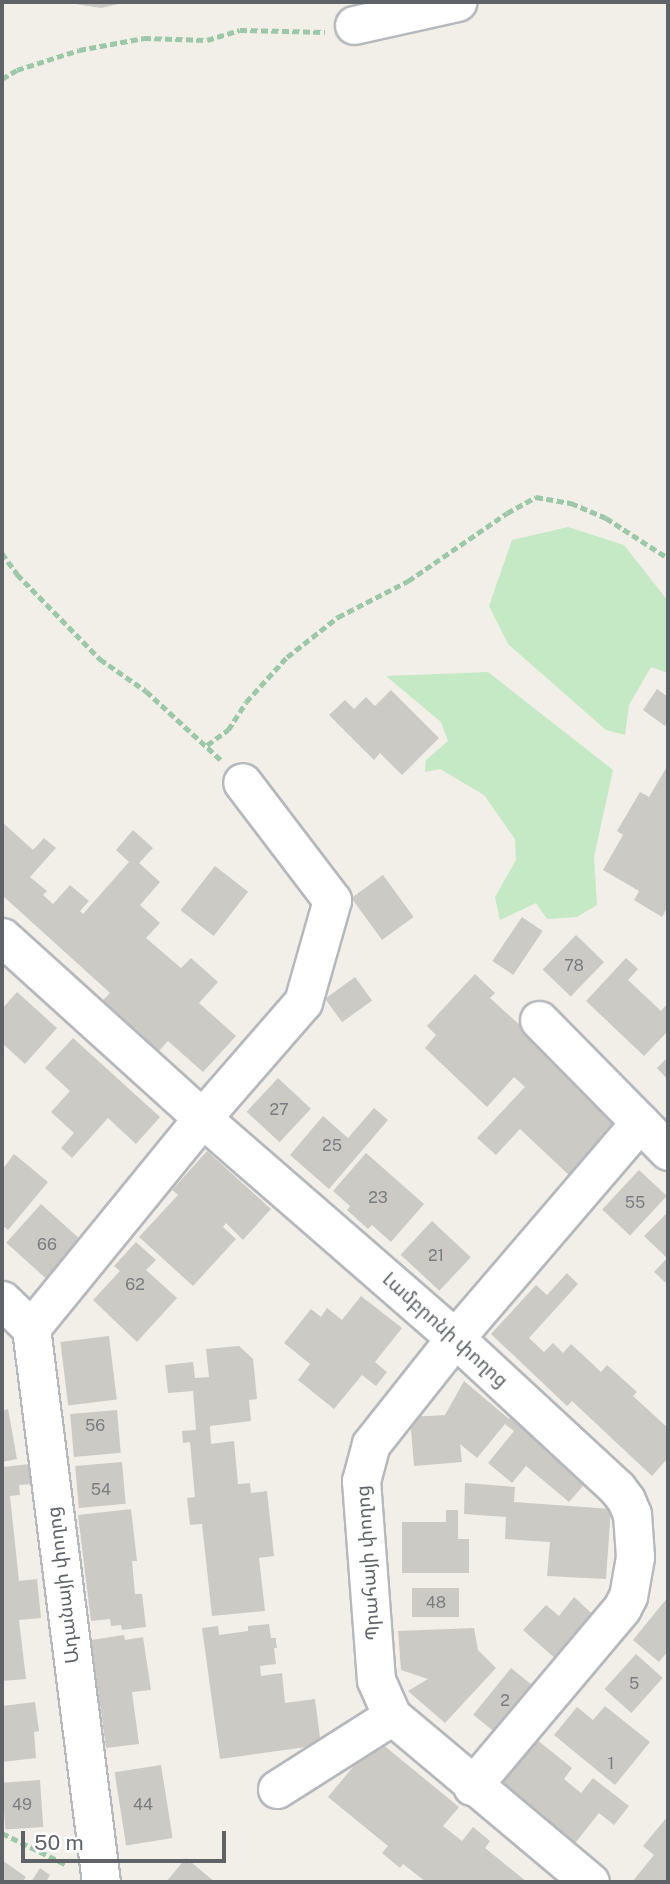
<!DOCTYPE html>
<meta charset="utf-8">
<style>
body{margin:0}
#map{position:relative;width:670px;height:1884px;overflow:hidden;background:#f1efe8;font-family:"Public Sans","Noto Sans Armenian",sans-serif}
div>[style]{position:absolute}
.green>*{inset:0;background:#c5e8c5}
.building>*{inset:0;background:#cccac5;transform-origin:0 0}
.path>*{height:4.5px;margin-top:-2.25px;transform-origin:0;background:repeating-linear-gradient(90deg,#9cc7a9 0 7px,transparent 0 10.5px)}
.roads{filter:drop-shadow(2px 0 #b5b8bc) drop-shadow(-2px 0 #b5b8bc) drop-shadow(0 2px #b5b8bc) drop-shadow(0 -2px #b5b8bc)}
.minor>*{height:37px;margin:-18.5px;padding:0 18.5px;transform-origin:18.5px;border-radius:18.5px;background:#fff}
span{translate:-50% -50%;white-space:nowrap;text-align:center;line-height:1.15;-webkit-text-stroke:5px #fff;paint-order:stroke}
.number-label{font-size:16px;color:#7a7d7f}
.number-label span{-webkit-text-stroke-width:0}
.street-label{font-size:19px;color:#5f6368}
.frame{position:absolute;inset:0;border:4px solid #5f6368;pointer-events:none}
.scale{position:absolute;left:21px;top:1831px;width:205px;height:32px;box-sizing:border-box;border:4px solid #5f6368;border-top:0;padding-left:9px;font-size:21px;line-height:24px;white-space:nowrap;color:#5f6368;-webkit-text-stroke:5px #fff;paint-order:stroke}
</style>
<div id="map">
<div class="green">
<i style="clip-path:polygon(568px 527px,624px 545px,668px 601px,668px 673px,651px 667px,629px 705px,625px 735px,606px 730px,508px 644px,489px 606px,512px 540px)"></i>
<i style="clip-path:polygon(488px 672px,613px 770px,594px 857px,597px 905px,577px 917px,547px 919px,536px 903px,500px 920px,495px 897px,516px 860px,515px 839px,484px 795px,440px 769px,425px 772px,426px 760px,448px 741px,441px 722px,386px 676px)"></i>
</div>
<div class="building">
<i style="clip-path:polygon(63px 2px,122px 2px,123px 3px,101px 8px)"></i>
<i style="clip-path:polygon(657px 689px,668px 697px,668px 720px,665px 726px,643px 710px)"></i>
<i style="clip-path:polygon(391px 690px,439px 738px,402px 775px,380px 753px,374px 760px,329px 715px,345px 700px,354px 709px,366px 697px,375px 706px)"></i>
<i style="clip-path:polygon(668px 765px,668px 906px,662px 917px,634px 900px,639px 891px,603px 870px,623px 835px,617px 831px,640px 792px,649px 797px)"></i>
<i style="clip-path:polygon(2px 822px,33px 850px,44px 838px,56px 848px,30px 877px,47px 891px,43px 895px,53px 904px,70px 885px,89px 901px,80px 911px,83px 914px,129px 862px,116px 850px,133px 830px,153px 848px,139px 863px,160px 882px,140px 905px,160px 923px,146px 938px,181px 968px,191px 958px,218px 982px,199px 1003px,236px 1036px,203px 1072px,168px 1041px,158px 1052px,102px 1001px,110px 993px,2px 895px)"></i>
<i style="left:215px;top:866px;width:42px;height:56px;rotate:38deg"></i>
<i style="left:383px;top:875px;width:52px;height:39px;rotate:54deg"></i>
<i style="left:522px;top:917px;width:25px;height:53px;rotate:34deg"></i>
<i style="left:576px;top:935px;width:39px;height:48px;rotate:44deg"></i>
<i style="clip-path:polygon(626px 958px,638px 969px,628px 980px,661px 1011px,668px 1003px,668px 1031px,644px 1056px,586px 1001px)"></i>
<i style="clip-path:polygon(475px 974px,495px 993px,490px 998px,522px 1027px,526px 1023px,623px 1121px,571px 1177px,520px 1129px,496px 1155px,477px 1138px,525px 1087px,514px 1077px,487px 1107px,425px 1048px,436px 1035px,427px 1026px)"></i>
<i style="left:355px;top:977px;width:29px;height:37px;rotate:54deg"></i>
<i style="clip-path:polygon(17px 992px,57px 1028px,25px 1064px,2px 1043px,2px 1009px)"></i>
<i style="clip-path:polygon(73px 1038px,160px 1117px,136px 1144px,108px 1118px,72px 1158px,61px 1148px,74px 1133px,51px 1112px,70px 1091px,45px 1068px)"></i>
<i style="clip-path:polygon(668px 1057px,668px 1080px,657px 1068px)"></i>
<i style="left:278px;top:1078px;width:45px;height:46px;rotate:43deg"></i>
<i style="clip-path:polygon(374px 1108px,388px 1120px,329px 1189px,290px 1155px,323px 1116px,348px 1138px)"></i>
<i style="clip-path:polygon(207px 1151px,271px 1209px,243px 1240px,226px 1223px,223px 1227px,236px 1239px,193px 1286px,139px 1237px,178px 1195px,172px 1190px)"></i>
<i style="clip-path:polygon(366px 1153px,424px 1204px,391px 1242px,372px 1225px,368px 1229px,347px 1210px,350px 1206px,333px 1191px)"></i>
<i style="clip-path:polygon(14px 1154px,48px 1182px,8px 1230px,2px 1225px,2px 1170px)"></i>
<i style="left:639px;top:1170px;width:38px;height:54px;rotate:43deg"></i>
<i style="left:41px;top:1204px;width:64px;height:52px;rotate:42deg"></i>
<i style="clip-path:polygon(668px 1212px,668px 1285px,654px 1272px,667px 1258px,644px 1236px)"></i>
<i style="left:432px;top:1221px;width:53px;height:46px;rotate:43deg"></i>
<i style="clip-path:polygon(136px 1242px,156px 1260px,146px 1270px,177px 1298px,137px 1342px,93px 1300px,120px 1271px,114px 1266px)"></i>
<i style="clip-path:polygon(567px 1273px,578px 1284px,529px 1338px,544px 1352px,553px 1343px,563px 1353px,571px 1344px,601px 1372px,607px 1365px,637px 1392px,633px 1396px,668px 1428px,668px 1458px,652px 1476px,572px 1401px,567px 1406px,491px 1334px,536px 1285px,547px 1295px)"></i>
<i style="clip-path:polygon(361px 1296px,402px 1328px,375px 1362px,387px 1372px,376px 1386px,362px 1375px,334px 1409px,298px 1380px,310px 1364px,284px 1343px,311px 1309px,321px 1317px,327px 1308px,342px 1320px)"></i>
<i style="left:109px;top:1336px;width:64px;height:49px;rotate:83deg"></i>
<i style="clip-path:polygon(239px 1346px,253px 1359px,257px 1399px,249px 1400px,251px 1421px,210px 1426px,211px 1444px,234px 1441px,238px 1484px,250px 1483px,251px 1493px,267px 1491px,274px 1556px,259px 1558px,265px 1611px,212px 1616px,202px 1524px,190px 1525px,187px 1498px,195px 1497px,190px 1442px,183px 1443px,182px 1431px,196px 1430px,193px 1391px,168px 1393px,165px 1365px,193px 1362px,195px 1378px,209px 1377px,206px 1349px)"></i>
<i style="clip-path:polygon(464px 1381px,509px 1419px,517px 1408px,590px 1478px,569px 1502px,526px 1466px,512px 1483px,488px 1463px,514px 1431px,505px 1424px,477px 1458px,460px 1444px,462px 1462px,414px 1466px,410px 1417px,445px 1415px)"></i>
<i style="clip-path:polygon(8px 1409px,17px 1459px,2px 1462px,2px 1411px)"></i>
<i style="left:117px;top:1410px;width:43px;height:47px;rotate:85deg"></i>
<i style="left:122px;top:1462px;width:42px;height:47px;rotate:85deg"></i>
<i style="clip-path:polygon(31px 1464px,33px 1484px,19px 1485px,20px 1495px,10px 1496px,19px 1581px,37px 1579px,41px 1618px,19px 1620px,26px 1679px,2px 1681px,2px 1467px)"></i>
<i style="clip-path:polygon(465px 1483px,515px 1487px,514px 1502px,611px 1509px,606px 1579px,547px 1576px,550px 1542px,505px 1539px,506px 1517px,464px 1514px)"></i>
<i style="clip-path:polygon(131px 1509px,137px 1561px,132px 1561px,135px 1594px,142px 1594px,146px 1627px,122px 1630px,121px 1625px,111px 1626px,110px 1619px,91px 1621px,78px 1515px)"></i>
<i style="clip-path:polygon(446px 1510px,458px 1510px,458px 1539px,469px 1539px,469px 1573px,402px 1573px,402px 1522px,446px 1522px)"></i>
<i style="left:459px;top:1588px;width:29px;height:47px;rotate:90deg"></i>
<i style="clip-path:polygon(574px 1597px,604px 1625px,566px 1668px,523px 1630px,546px 1605px,559px 1616px)"></i>
<i style="clip-path:polygon(668px 1597px,668px 1651px,659px 1662px,633px 1640px)"></i>
<i style="clip-path:polygon(269px 1624px,271px 1638px,276px 1638px,276px 1642px,277px 1648px,274px 1648px,276px 1664px,260px 1666px,261px 1676px,282px 1673px,285px 1703px,315px 1699px,321px 1745px,220px 1759px,202px 1628px,218px 1626px,219px 1635px,248px 1631px,248px 1626px)"></i>
<i style="clip-path:polygon(474px 1628px,478px 1650px,496px 1668px,445px 1723px,408px 1691px,428px 1679px,401px 1670px,398px 1631px)"></i>
<i style="clip-path:polygon(124px 1635px,125px 1640px,143px 1637px,151px 1690px,132px 1692px,139px 1744px,106px 1748px,91px 1640px)"></i>
<i style="left:636px;top:1654px;width:36px;height:47px;rotate:42deg"></i>
<i style="left:511px;top:1668px;width:35px;height:60px;rotate:39deg"></i>
<i style="clip-path:polygon(35px 1702px,39px 1731px,34px 1732px,36px 1758px,2px 1762px,2px 1706px)"></i>
<i style="clip-path:polygon(605px 1706px,650px 1742px,615px 1785px,554px 1735px,577px 1707px,593px 1720px)"></i>
<i style="clip-path:polygon(376px 1739px,459px 1807px,443px 1826px,462px 1841px,473px 1827px,490px 1841px,485px 1848px,527px 1882px,426px 1882px,403px 1864px,400px 1868px,382px 1853px,388px 1846px,328px 1797px)"></i>
<i style="clip-path:polygon(536px 1739px,572px 1768px,564px 1779px,581px 1793px,593px 1778px,629px 1806px,614px 1825px,599px 1813px,572px 1847px,498px 1787px)"></i>
<i style="left:161px;top:1765px;width:74px;height:47px;rotate:81deg"></i>
<i style="left:40px;top:1780px;width:47px;height:38px;rotate:86deg"></i>
<i style="clip-path:polygon(668px 1816px,668px 1882px,632px 1882px,654px 1855px,643px 1846px)"></i>
<i style="clip-path:polygon(186px 1858px,215px 1882px,166px 1882px)"></i>
<i style="clip-path:polygon(2px 1860px,26px 1877px,22px 1882px,2px 1882px)"></i>
<i style="clip-path:polygon(40px 1868px,50px 1875px,46px 1882px,31px 1882px)"></i>
</div>
<div class="path">
<i style="left:2px;top:79px;width:17px;rotate:-31deg"></i>
<i style="left:17px;top:70px;width:65px;rotate:-17.9deg"></i>
<i style="left:79px;top:50px;width:66px;rotate:-10.5deg"></i>
<i style="left:144px;top:38px;width:63px;rotate:1.8deg"></i>
<i style="left:207px;top:40px;width:34px;rotate:-17deg"></i>
<i style="left:240px;top:30px;width:85px;rotate:1.3deg"></i>
<i style="left:2px;top:553px;width:26px;rotate:54deg"></i>
<i style="left:17px;top:574px;width:119px;rotate:45.7deg"></i>
<i style="left:100px;top:659px;width:56px;rotate:34.8deg"></i>
<i style="left:146px;top:691px;width:103px;rotate:42.6deg"></i>
<i style="left:207px;top:745px;width:26px;rotate:-36deg"></i>
<i style="left:228px;top:730px;width:33px;rotate:-57deg"></i>
<i style="left:246px;top:702px;width:61px;rotate:-47.7deg"></i>
<i style="left:287px;top:657px;width:65px;rotate:-38.1deg"></i>
<i style="left:338px;top:617px;width:79px;rotate:-27.2deg"></i>
<i style="left:408px;top:581px;width:120px;rotate:-34.5deg"></i>
<i style="left:507px;top:513px;width:33px;rotate:-29deg"></i>
<i style="left:536px;top:497px;width:36px;rotate:10deg"></i>
<i style="left:571px;top:503px;width:38px;rotate:23deg"></i>
<i style="left:606px;top:518px;width:74px;rotate:32.8deg"></i>
<i style="left:2px;top:1833px;width:72px;rotate:26.2deg"></i>
</div>
<div class="roads">
<div class="minor">
<i style="left:354px;top:25px;width:106px;rotate:-12.6deg"></i>
<i style="left:2px;top:937px;width:270px;rotate:42.1deg"></i>
<i style="left:202px;top:1118px;width:335px;rotate:41deg"></i>
<i style="left:455px;top:1338px;width:221px;rotate:42.8deg"></i>
<i style="left:617px;top:1488px;width:15px;rotate:53deg"></i>
<i style="left:626px;top:1500px;width:15px;rotate:67deg"></i>
<i style="left:632px;top:1514px;width:43px;rotate:86deg"></i>
<i style="left:635px;top:1557px;width:40px;rotate:100deg"></i>
<i style="left:628px;top:1596px;width:13px;rotate:117deg"></i>
<i style="left:622px;top:1608px;width:233px;rotate:130.1deg"></i>
<i style="left:539px;top:1020px;width:184px;rotate:45.4deg"></i>
<i style="left:2px;top:1300px;width:40px;rotate:44deg"></i>
<i style="left:31px;top:1328px;width:558px;rotate:82.8deg"></i>
<i style="left:31px;top:1328px;width:271px;rotate:-50.8deg"></i>
<i style="left:202px;top:1118px;width:154px;rotate:-49deg"></i>
<i style="left:303px;top:1002px;width:106px;rotate:-74.1deg"></i>
<i style="left:332px;top:900px;width:148px;rotate:-127.3deg"></i>
<i style="left:277px;top:1789px;width:136px;rotate:-32.4deg"></i>
<i style="left:590px;top:1882px;width:258px;rotate:-140deg"></i>
<i style="left:392px;top:1716px;width:39px;rotate:-114deg"></i>
<i style="left:376px;top:1680px;width:200px;rotate:-94.3deg"></i>
<i style="left:361px;top:1481px;width:38px;rotate:-75deg"></i>
<i style="left:371px;top:1444px;width:135px;rotate:-51.6deg"></i>
<i style="left:455px;top:1338px;width:284px;rotate:-49.4deg"></i>
</div>
</div>
<div class="number-label">
<span style="left:574px;top:966px">78</span>
<span style="left:279px;top:1110px">27</span>
<span style="left:332px;top:1146px">25</span>
<span style="left:378px;top:1198px">23</span>
<span style="left:635px;top:1203px">55</span>
<span style="left:47px;top:1245px">66</span>
<span style="left:436px;top:1256px">21</span>
<span style="left:135px;top:1285px">62</span>
<span style="left:95px;top:1426px">56</span>
<span style="left:101px;top:1490px">54</span>
<span style="left:436px;top:1603px">48</span>
<span style="left:634px;top:1684px">5</span>
<span style="left:505px;top:1701px">2</span>
<span style="left:611px;top:1764px">1</span>
<span style="left:22px;top:1805px">49</span>
<span style="left:143px;top:1805px">44</span>
</div>
<div class="street-label">
<span style="left:445px;top:1330px;rotate:42deg">Լամբրոնի փողոց</span>
<span style="left:368px;top:1563px;rotate:-94deg">Պրահայի փողոց</span>
<span style="left:63px;top:1585px;rotate:-97deg">Ադանայի փողոց</span>
</div>
<div class="frame"></div>
<div class="scale">50 m</div>
</div>
